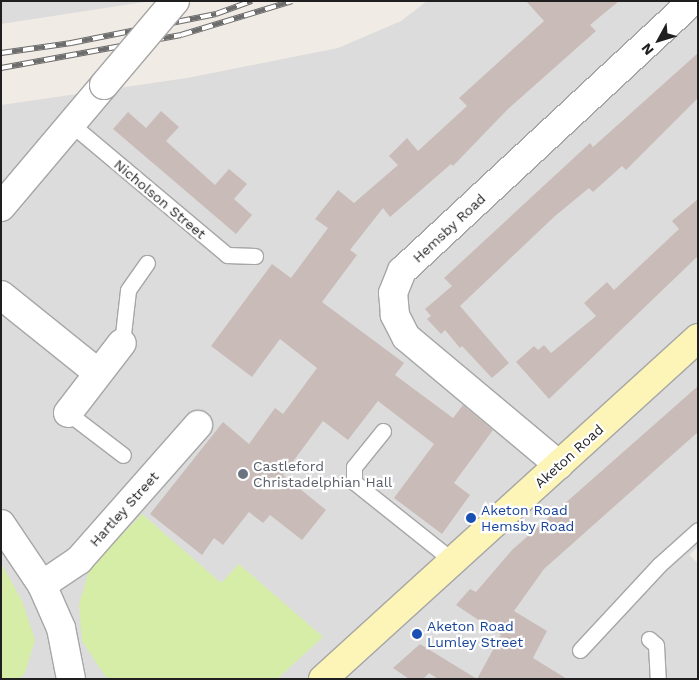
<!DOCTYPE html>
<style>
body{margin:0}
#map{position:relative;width:699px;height:680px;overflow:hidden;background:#f1ebe5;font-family:"Work Sans",sans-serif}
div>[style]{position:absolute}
.residential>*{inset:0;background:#dddcdc}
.grass>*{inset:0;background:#d6eda8}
.building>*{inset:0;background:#c9bcb8}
.roads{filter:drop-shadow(1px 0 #a6a6a6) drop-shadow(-1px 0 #a6a6a6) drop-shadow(0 1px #a6a6a6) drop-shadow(0 -1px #a6a6a6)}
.service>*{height:15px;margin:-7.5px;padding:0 7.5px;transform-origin:7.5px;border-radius:7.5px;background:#fff}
.minor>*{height:28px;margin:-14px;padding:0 14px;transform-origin:14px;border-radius:14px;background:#fff}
.secondary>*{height:28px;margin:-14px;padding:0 14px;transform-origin:14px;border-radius:14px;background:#fdf4b7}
.rail>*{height:5.5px;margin-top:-2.75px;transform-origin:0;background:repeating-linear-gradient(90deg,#fff 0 11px,#6d6d6d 0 22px);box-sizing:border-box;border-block:1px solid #6d6d6d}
.bridges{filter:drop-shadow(1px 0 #a6a6a6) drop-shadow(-1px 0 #a6a6a6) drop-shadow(0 1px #a6a6a6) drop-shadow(0 -1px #a6a6a6)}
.minor-bridge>*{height:28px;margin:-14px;padding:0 14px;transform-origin:14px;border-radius:14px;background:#fff}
.dots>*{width:14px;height:14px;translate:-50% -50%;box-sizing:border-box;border:2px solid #fff;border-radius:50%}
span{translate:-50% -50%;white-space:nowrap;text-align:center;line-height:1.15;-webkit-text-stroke:4.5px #fff;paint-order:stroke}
.street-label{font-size:14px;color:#1f1f1f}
.worship-label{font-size:14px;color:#5b616d}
.left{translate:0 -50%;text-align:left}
.transit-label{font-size:14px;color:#164399}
.frame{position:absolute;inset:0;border:2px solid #1f1f1f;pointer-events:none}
.north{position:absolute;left:634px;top:15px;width:50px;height:50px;-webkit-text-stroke:4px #fff;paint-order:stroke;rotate:231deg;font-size:14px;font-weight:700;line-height:20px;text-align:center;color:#1f1f1f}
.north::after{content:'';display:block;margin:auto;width:18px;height:22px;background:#1f1f1f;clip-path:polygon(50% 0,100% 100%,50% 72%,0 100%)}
</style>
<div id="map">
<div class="residential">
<i style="clip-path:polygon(1px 1px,151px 1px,1px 24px)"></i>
<i style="clip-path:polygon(427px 1px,698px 1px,698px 547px,689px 555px,698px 563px,698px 679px,1px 679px,1px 105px,187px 78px,338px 48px,401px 21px)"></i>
</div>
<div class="grass">
<i style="clip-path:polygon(142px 514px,221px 583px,239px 564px,323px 637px,277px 679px,110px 679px,105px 676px,82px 641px,79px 604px,90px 568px)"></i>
<i style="clip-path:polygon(1px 563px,22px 601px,35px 640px,25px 673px,19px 679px,1px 679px)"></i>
</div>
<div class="building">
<i style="clip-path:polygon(526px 1px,619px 1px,590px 25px,596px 31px,508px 109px,453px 166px,451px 164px,390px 217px,383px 208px,350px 250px,357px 255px,322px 302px,404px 363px,395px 375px,453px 418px,463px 405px,493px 430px,454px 483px,470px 495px,442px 534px,394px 498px,434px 444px,378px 401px,348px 440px,323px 421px,283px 475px,326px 510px,302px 540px,270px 515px,263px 523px,249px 512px,223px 545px,214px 538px,202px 555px,150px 514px,223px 422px,249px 444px,275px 408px,283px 414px,317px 368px,280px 339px,252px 377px,211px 346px,272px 264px,291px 278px,328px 228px,315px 219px,338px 190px,354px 203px,398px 165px,389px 156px,407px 138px,418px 151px,467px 106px,459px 98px,544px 21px)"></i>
<i style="clip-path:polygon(698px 53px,698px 98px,626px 170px,622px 166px,593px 192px,589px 188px,555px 216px,460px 306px,509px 363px,492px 378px,462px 346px,460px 348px,445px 330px,441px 334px,427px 319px,431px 316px,425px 309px,452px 286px,444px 278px,590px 143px,593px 147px)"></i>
<i style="clip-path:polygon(161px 111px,179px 127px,166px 141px,215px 185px,229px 169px,247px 184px,234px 199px,252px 215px,236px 234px,113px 129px,128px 112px,146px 128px)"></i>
<i style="clip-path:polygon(698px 199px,698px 256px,549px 399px,516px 362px,534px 346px,538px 350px,544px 345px,551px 353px,596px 316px,584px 303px,607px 282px,614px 290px,679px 229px,672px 221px)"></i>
<i style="clip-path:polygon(698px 386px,698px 432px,544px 569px,514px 611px,547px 631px,533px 658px,567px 679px,477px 679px,501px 635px,456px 605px,470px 589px,476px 592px,512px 550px)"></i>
<i style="clip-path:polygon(420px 644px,477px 679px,438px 679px,429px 673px,423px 679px,409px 679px,393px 668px)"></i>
</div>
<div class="roads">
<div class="service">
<i style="left:71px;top:124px;width:204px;rotate:40deg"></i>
<i style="left:227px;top:255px;width:28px;rotate:2deg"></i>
<i style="left:122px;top:343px;width:53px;rotate:-83.5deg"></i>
<i style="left:128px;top:290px;width:33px;rotate:-55deg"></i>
<i style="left:68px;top:413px;width:69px;rotate:37.4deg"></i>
<i style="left:383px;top:431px;width:46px;rotate:128.9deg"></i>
<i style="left:354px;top:467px;width:15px;rotate:90deg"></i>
<i style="left:354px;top:482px;width:127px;rotate:38.6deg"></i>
<i style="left:649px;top:639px;width:9px;rotate:41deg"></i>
<i style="left:656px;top:645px;width:34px;rotate:87deg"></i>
<i style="left:580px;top:650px;width:116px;rotate:-47.1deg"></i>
<i style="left:659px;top:565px;width:52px;rotate:-41.9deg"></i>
</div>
<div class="minor">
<i style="left:1px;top:207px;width:160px;rotate:-49.8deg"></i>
<i style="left:1px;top:295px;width:124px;rotate:38.8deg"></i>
<i style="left:68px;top:413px;width:88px;rotate:-52.4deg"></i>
<i style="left:559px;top:465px;width:199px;rotate:-140.1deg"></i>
<i style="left:406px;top:337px;width:25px;rotate:-117deg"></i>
<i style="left:395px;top:315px;width:22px;rotate:-95deg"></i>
<i style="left:393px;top:293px;width:24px;rotate:-68deg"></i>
<i style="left:402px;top:271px;width:397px;rotate:-42.9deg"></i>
<i style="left:1px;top:524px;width:73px;rotate:56.1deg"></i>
<i style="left:42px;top:585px;width:47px;rotate:66.2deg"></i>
<i style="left:61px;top:628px;width:52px;rotate:78.9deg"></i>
<i style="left:42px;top:585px;width:45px;rotate:-34deg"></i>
<i style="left:79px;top:560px;width:180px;rotate:-48.6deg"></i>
</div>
<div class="secondary">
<i style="left:323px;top:679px;width:507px;rotate:-42.28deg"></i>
</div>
</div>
<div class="rail">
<i style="left:1px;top:53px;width:71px;rotate:-8.1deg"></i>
<i style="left:71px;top:43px;width:148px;rotate:-11.3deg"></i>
<i style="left:216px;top:14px;width:38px;rotate:-20deg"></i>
<i style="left:1px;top:68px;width:183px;rotate:-10.4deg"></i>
<i style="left:181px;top:35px;width:116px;rotate:-17deg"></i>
</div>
<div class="bridges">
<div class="minor-bridge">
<i style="left:104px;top:85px;width:110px;rotate:-49.8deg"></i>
</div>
</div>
<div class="dots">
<i style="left:243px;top:474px;background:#6b7280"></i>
<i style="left:471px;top:518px;background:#1a4fb4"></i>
<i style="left:417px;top:634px;background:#1a4fb4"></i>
</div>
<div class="street-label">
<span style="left:160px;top:199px;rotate:40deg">Nicholson Street</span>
<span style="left:449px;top:228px;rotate:-43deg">Hemsby Road</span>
<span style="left:569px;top:456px;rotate:-42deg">Aketon Road</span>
<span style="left:124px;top:509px;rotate:-48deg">Hartley Street</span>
</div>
<div class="worship-label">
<span class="left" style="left:253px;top:474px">Castleford<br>Christadelphian Hall</span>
</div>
<div class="transit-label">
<span class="left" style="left:481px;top:518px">Aketon Road<br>Hemsby Road</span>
<span class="left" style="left:427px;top:634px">Aketon Road<br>Lumley Street</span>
</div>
<div class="frame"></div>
<div class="north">N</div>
</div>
